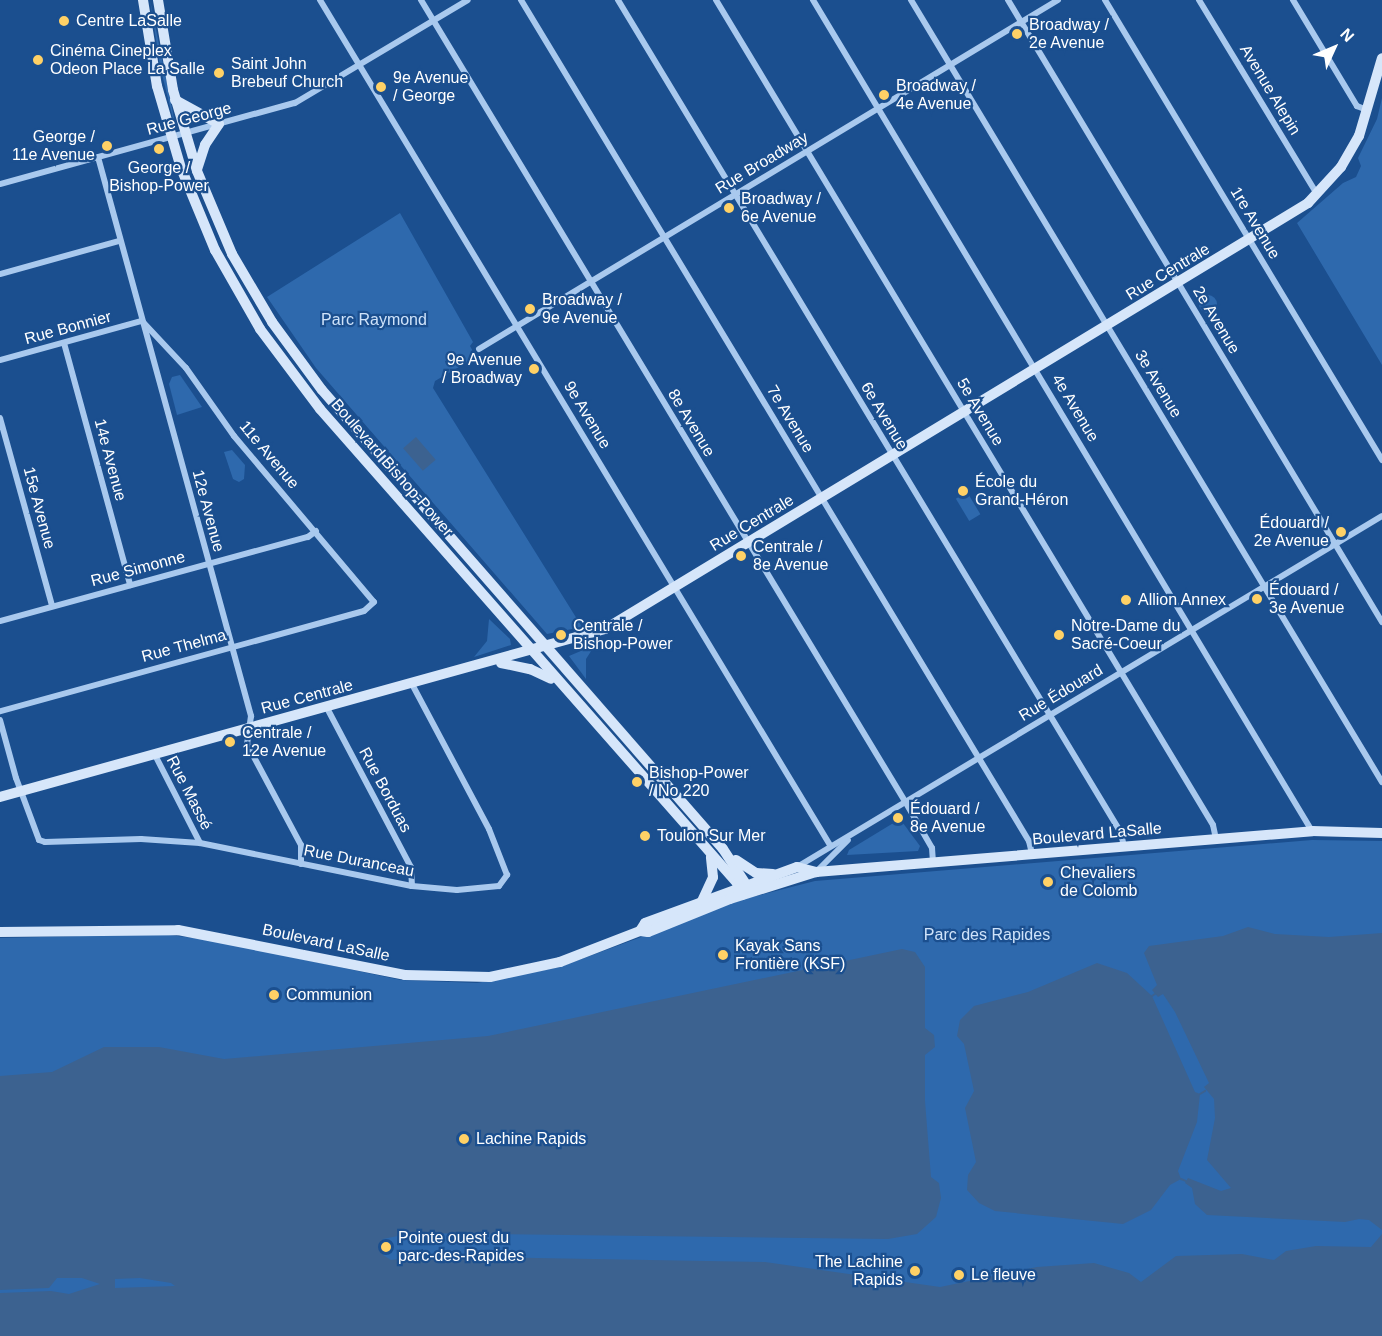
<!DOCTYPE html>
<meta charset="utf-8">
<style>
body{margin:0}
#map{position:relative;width:1382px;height:1336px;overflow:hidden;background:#1b4f8f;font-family:Helvetica,sans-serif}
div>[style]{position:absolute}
.green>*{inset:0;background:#2e69ad;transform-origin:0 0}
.round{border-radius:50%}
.water>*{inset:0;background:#3c6290;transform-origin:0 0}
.stream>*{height:2px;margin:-1px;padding:0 1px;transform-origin:1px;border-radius:1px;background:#3c6290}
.street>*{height:6px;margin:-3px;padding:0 3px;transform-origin:3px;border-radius:3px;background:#a9c9ee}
.secondary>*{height:10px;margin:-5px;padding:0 5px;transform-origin:5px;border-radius:5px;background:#d6e6fa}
.dots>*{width:16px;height:16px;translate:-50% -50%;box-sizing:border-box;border:3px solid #1b4f8f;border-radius:50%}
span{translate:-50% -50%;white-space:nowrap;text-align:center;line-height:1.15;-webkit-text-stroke:4.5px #1b4f8f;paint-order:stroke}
.poi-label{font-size:16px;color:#fff}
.left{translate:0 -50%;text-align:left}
.right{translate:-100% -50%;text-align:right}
.street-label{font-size:16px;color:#fff}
.park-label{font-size:16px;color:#cfe3fa}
.north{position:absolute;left:1304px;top:18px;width:60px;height:60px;-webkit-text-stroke:4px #1b4f8f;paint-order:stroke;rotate:46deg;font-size:16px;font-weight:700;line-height:24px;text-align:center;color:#fff}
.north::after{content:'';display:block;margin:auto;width:21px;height:27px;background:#fff;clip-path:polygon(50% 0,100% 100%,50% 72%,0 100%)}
</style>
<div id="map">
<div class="green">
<i style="clip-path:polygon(150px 0,175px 123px,174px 123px,160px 66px)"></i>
<i style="clip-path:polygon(1382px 98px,1382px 365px,1297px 223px,1343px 183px,1356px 177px,1361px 166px,1358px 158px,1377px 119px)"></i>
<i style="clip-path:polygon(400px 213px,473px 342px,470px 346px,476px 357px,435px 381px,433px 388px,582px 627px,547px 634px,316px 368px,267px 297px)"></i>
<i class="round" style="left:1199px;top:295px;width:18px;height:18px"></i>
<i style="clip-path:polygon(180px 375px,202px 407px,177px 415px,169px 384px,172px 377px)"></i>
<i style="clip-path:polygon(232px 450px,245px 465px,244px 479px,239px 482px,233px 479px,224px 452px)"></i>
<i style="left:967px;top:492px;width:26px;height:13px;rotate:59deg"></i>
<i style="clip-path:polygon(489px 619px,510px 639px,511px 645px,474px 657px,487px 641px)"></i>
<i style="clip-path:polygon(595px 645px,586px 659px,586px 679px,569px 656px)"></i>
<i style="clip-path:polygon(900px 819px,920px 846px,918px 851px,847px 855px,849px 850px)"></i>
<i style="clip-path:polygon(1312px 840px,1382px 841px,1382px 1336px,0 1336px,0 938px,161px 934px,210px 940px,401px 980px,477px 983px,560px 967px,744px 899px,815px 881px)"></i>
</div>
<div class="water">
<i style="left:416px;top:437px;width:30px;height:17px;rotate:49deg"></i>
<i style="clip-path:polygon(1248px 927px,1275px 934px,1329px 937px,1382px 933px,1382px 1230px,1369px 1220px,1359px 1219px,1345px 1222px,1207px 1215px,1195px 1204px,1192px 1188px,1185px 1183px,1188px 1178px,1221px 1191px,1231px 1188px,1207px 1160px,1215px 1118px,1214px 1099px,1204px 1087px,1209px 1083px,1175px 1012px,1163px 994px,1158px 997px,1152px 990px,1157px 985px,1144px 953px,1149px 946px,1223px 936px)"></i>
<i style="clip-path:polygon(evenodd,902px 949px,915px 952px,925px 967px,925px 1028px,934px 1035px,935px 1047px,925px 1055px,925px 1101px,931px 1177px,939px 1183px,941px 1198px,936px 1217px,917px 1234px,888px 1239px,412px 1233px,383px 1239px,380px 1244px,383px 1255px,391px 1260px,421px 1256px,765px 1262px,940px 1287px,1037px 1267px,1094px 1263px,1129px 1273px,1141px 1282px,1176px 1256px,1242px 1254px,1274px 1260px,1286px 1251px,1316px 1246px,1371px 1247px,1382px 1234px,1382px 1336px,0 1336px,0 1293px,51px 1291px,69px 1294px,100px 1284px,82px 1278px,57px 1278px,49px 1288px,0 1290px,0 1076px,52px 1072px,104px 1047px,159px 1047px,224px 1059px,488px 1036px,902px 949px,140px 1278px,171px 1283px,175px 1286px,115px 1288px,115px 1279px,140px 1278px)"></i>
<i style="clip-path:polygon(1097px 963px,1127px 973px,1152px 996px,1195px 1092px,1200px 1094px,1197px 1122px,1178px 1171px,1181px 1179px,1170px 1185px,1151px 1210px,1123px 1224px,995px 1211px,979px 1203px,967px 1190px,968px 1175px,976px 1162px,965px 1108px,974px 1091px,964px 1044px,957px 1036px,960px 1020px,974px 1006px,1028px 992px)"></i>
</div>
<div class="stream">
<i style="left:1152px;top:996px;width:4px;rotate:-34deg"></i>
<i style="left:1200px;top:1094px;width:6px;rotate:-31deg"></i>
<i style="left:1181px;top:1179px;width:5px;rotate:22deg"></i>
</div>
<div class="street">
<i style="left:320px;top:0;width:987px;rotate:58.89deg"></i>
<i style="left:421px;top:0;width:938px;rotate:58.87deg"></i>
<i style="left:906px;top:803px;width:52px;rotate:60deg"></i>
<i style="left:932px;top:848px;width:13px;rotate:86deg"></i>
<i style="left:521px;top:0;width:983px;rotate:58.87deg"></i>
<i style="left:1029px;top:841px;width:13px;rotate:77deg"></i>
<i style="left:618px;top:0;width:973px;rotate:58.87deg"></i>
<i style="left:1121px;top:833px;width:14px;rotate:78deg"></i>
<i style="left:716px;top:0;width:963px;rotate:58.93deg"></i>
<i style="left:1213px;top:825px;width:14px;rotate:78deg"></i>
<i style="left:813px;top:0;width:969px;rotate:59.02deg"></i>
<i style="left:911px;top:0;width:913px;rotate:58.94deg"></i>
<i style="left:1008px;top:0;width:726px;rotate:58.98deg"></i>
<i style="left:1105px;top:0;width:537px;rotate:58.94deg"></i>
<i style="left:1199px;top:0;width:227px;rotate:58.7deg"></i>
<i style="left:1293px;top:0;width:124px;rotate:58.9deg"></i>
<i style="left:1357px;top:106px;width:11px;rotate:22deg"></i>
<i style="left:98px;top:157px;width:580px;rotate:74.69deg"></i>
<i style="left:251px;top:716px;width:28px;rotate:98deg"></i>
<i style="left:247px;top:744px;width:115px;rotate:61.9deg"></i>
<i style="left:301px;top:845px;width:19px;rotate:90deg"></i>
<i style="left:0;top:184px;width:306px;rotate:-15.4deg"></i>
<i style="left:295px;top:103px;width:201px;rotate:-30.8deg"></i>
<i style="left:0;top:274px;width:123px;rotate:-15.5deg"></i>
<i style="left:64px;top:343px;width:251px;rotate:74.7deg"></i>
<i style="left:479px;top:349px;width:676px;rotate:-31.08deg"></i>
<i style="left:0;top:360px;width:147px;rotate:-15.4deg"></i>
<i style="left:142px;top:321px;width:64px;rotate:46.9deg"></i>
<i style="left:186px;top:368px;width:83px;rotate:54.8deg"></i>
<i style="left:234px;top:436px;width:217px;rotate:49.9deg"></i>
<i style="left:374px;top:602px;width:13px;rotate:138deg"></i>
<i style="left:364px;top:611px;width:377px;rotate:164.6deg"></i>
<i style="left:0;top:418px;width:195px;rotate:74.5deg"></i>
<i style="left:0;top:621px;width:319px;rotate:-15.3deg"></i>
<i style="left:308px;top:537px;width:10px;rotate:-37deg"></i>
<i style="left:327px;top:708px;width:180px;rotate:62.2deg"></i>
<i style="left:411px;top:867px;width:19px;rotate:87deg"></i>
<i style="left:0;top:720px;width:60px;rotate:74.6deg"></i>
<i style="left:16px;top:778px;width:66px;rotate:69.6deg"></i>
<i style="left:39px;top:840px;width:6px;rotate:18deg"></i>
<i style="left:45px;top:842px;width:96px;rotate:-1.8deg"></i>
<i style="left:141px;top:839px;width:59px;rotate:3.9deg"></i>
<i style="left:200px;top:843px;width:216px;rotate:11.5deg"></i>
<i style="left:412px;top:886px;width:45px;rotate:5.1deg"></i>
<i style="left:457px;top:890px;width:42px;rotate:-5.4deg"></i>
<i style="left:499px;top:886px;width:14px;rotate:-54deg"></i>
<i style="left:507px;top:875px;width:49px;rotate:-111.4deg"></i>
<i style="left:489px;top:829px;width:164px;rotate:-118deg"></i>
<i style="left:155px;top:755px;width:99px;rotate:62.9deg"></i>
<i style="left:797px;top:867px;width:682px;rotate:-30.96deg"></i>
<i style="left:816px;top:872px;width:45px;rotate:-45deg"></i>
</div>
<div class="secondary">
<i style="left:143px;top:0;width:87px;rotate:80.8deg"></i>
<i style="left:157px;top:86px;width:85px;rotate:73.7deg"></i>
<i style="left:181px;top:168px;width:89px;rotate:67.5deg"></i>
<i style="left:215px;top:250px;width:91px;rotate:60.3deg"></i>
<i style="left:260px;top:329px;width:100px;rotate:53.1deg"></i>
<i style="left:320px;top:409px;width:631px;rotate:48.66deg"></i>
<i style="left:737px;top:883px;width:13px;rotate:67deg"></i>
<i style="left:158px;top:0;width:91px;rotate:80.5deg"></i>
<i style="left:173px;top:90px;width:84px;rotate:73.5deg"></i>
<i style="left:197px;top:171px;width:90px;rotate:67.1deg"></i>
<i style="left:232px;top:254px;width:79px;rotate:59.5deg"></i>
<i style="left:272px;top:322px;width:84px;rotate:53.7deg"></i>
<i style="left:322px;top:390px;width:609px;rotate:48.86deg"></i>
<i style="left:723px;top:849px;width:51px;rotate:56.9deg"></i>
<i style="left:175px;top:100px;width:50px;rotate:28.6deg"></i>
<i style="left:219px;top:124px;width:25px;rotate:124deg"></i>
<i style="left:205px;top:145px;width:25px;rotate:108deg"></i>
<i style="left:501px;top:663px;width:30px;rotate:12deg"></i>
<i style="left:530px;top:669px;width:23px;rotate:25deg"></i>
<i style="left:0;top:797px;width:628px;rotate:-15.52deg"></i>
<i style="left:605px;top:629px;width:822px;rotate:-31.21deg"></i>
<i style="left:1308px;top:203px;width:49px;rotate:-47.5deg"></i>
<i style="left:1341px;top:167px;width:36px;rotate:-60deg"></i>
<i style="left:1359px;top:136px;width:81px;rotate:-73.6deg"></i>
<i style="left:736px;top:860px;width:24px;rotate:33deg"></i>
<i style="left:756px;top:873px;width:17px;rotate:3deg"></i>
<i style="left:702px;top:901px;width:26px;rotate:-65deg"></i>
<i style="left:713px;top:877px;width:20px;rotate:-96deg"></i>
<i style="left:640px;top:931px;width:9px;rotate:-58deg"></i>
<i style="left:645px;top:923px;width:162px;rotate:-20.2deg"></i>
<i style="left:797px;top:867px;width:20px;rotate:15deg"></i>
<i style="left:0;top:932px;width:178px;rotate:-0.6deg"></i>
<i style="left:178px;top:930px;width:231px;rotate:11.2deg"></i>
<i style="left:405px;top:975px;width:85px;rotate:1.3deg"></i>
<i style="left:490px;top:977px;width:72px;rotate:-12.1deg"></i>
<i style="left:560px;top:962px;width:86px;rotate:-21.2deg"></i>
<i style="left:640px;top:931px;width:8px;rotate:7deg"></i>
<i style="left:648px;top:932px;width:88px;rotate:-21.9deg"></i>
<i style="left:730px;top:899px;width:90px;rotate:-17.4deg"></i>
<i style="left:816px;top:872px;width:498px;rotate:-4.7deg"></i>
<i style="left:1312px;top:831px;width:70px;rotate:1.6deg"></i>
</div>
<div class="dots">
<i style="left:64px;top:21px;background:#ffd166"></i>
<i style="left:1017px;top:34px;background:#ffd166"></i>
<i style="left:38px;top:60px;background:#ffd166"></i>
<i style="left:219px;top:73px;background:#ffd166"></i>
<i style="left:381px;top:87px;background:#ffd166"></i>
<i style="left:884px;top:95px;background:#ffd166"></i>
<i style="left:107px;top:146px;background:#ffd166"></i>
<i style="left:159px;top:149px;background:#ffd166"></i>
<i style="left:729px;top:208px;background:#ffd166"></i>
<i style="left:530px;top:309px;background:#ffd166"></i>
<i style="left:534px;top:369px;background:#ffd166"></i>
<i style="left:963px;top:491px;background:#ffd166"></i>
<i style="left:1341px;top:532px;background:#ffd166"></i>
<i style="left:741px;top:556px;background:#ffd166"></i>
<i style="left:1257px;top:599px;background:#ffd166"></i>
<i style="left:1126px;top:600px;background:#ffd166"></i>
<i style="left:561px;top:635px;background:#ffd166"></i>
<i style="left:1059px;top:635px;background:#ffd166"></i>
<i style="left:230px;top:742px;background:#ffd166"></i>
<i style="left:637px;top:782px;background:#ffd166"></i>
<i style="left:898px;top:818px;background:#ffd166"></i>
<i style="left:645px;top:836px;background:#ffd166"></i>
<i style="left:1048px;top:882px;background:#ffd166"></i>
<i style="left:723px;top:955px;background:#ffd166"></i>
<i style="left:274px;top:995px;background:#ffd166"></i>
<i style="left:464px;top:1139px;background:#ffd166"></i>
<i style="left:386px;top:1247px;background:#ffd166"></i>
<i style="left:915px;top:1271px;background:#ffd166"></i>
<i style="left:959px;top:1275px;background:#ffd166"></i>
</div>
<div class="poi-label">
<span class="left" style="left:76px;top:21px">Centre LaSalle</span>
<span class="left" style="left:1029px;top:34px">Broadway /<br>2e Avenue</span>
<span class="left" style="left:50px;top:60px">Cinéma Cineplex<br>Odeon Place La Salle</span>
<span class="left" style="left:231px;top:73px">Saint John<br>Brebeuf Church</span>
<span class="left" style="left:393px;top:87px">9e Avenue<br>/ George</span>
<span class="left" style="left:896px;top:95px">Broadway /<br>4e Avenue</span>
<span class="right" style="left:95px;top:146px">George /<br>11e Avenue</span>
<span style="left:159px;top:177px">George /<br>Bishop-Power</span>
<span class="left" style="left:741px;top:208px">Broadway /<br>6e Avenue</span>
<span class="left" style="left:542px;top:309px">Broadway /<br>9e Avenue</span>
<span class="right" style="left:522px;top:369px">9e Avenue<br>/ Broadway</span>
<span class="left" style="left:975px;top:491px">École du<br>Grand-Héron</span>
<span class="right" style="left:1329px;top:532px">Édouard /<br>2e Avenue</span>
<span class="left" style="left:753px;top:556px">Centrale /<br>8e Avenue</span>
<span class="left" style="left:1269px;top:599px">Édouard /<br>3e Avenue</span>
<span class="left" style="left:1138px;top:600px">Allion Annex</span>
<span class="left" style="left:573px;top:635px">Centrale /<br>Bishop-Power</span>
<span class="left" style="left:1071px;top:635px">Notre-Dame du<br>Sacré-Coeur</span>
<span class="left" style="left:242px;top:742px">Centrale /<br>12e Avenue</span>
<span class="left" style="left:649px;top:782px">Bishop-Power<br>/ No 220</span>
<span class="left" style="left:910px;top:818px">Édouard /<br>8e Avenue</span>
<span class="left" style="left:657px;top:836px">Toulon Sur Mer</span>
<span class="left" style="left:1060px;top:882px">Chevaliers<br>de Colomb</span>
<span class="left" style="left:735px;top:955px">Kayak Sans<br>Frontière (KSF)</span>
<span class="left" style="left:286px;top:995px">Communion</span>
<span class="left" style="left:476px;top:1139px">Lachine Rapids</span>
<span class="left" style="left:398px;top:1247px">Pointe ouest du<br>parc-des-Rapides</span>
<span class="right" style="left:903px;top:1271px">The Lachine<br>Rapids</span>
<span class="left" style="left:971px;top:1275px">Le fleuve</span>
</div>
<div class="street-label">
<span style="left:1270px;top:90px;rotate:59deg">Avenue Alepin</span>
<span style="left:189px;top:119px;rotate:-15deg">Rue George</span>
<span style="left:762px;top:163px;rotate:-31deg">Rue Broadway</span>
<span style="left:1255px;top:223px;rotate:59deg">1re Avenue</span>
<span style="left:1168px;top:272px;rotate:-31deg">Rue Centrale</span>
<span style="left:1216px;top:320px;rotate:59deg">2e Avenue</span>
<span style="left:68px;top:328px;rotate:-15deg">Rue Bonnier</span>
<span style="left:1158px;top:384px;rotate:59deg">3e Avenue</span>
<span style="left:1075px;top:408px;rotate:59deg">4e Avenue</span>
<span style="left:980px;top:412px;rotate:59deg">5e Avenue</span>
<span style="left:587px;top:415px;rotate:59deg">9e Avenue</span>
<span style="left:884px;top:416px;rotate:59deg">6e Avenue</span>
<span style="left:790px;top:419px;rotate:59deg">7e Avenue</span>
<span style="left:691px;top:423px;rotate:59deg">8e Avenue</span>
<span style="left:269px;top:455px;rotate:50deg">11e Avenue</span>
<span style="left:110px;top:460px;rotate:75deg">14e Avenue</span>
<span style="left:392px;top:468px;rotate:49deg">Boulevard Bishop-Power</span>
<span style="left:39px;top:508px;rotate:75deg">15e Avenue</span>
<span style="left:208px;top:511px;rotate:75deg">12e Avenue</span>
<span style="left:752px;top:523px;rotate:-31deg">Rue Centrale</span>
<span style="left:138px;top:569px;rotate:-15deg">Rue Simonne</span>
<span style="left:184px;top:646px;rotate:-15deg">Rue Thelma</span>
<span style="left:1061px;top:693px;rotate:-31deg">Rue Édouard</span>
<span style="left:307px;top:697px;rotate:-15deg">Rue Centrale</span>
<span style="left:385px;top:790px;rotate:62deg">Rue Borduas</span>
<span style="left:189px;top:793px;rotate:63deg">Rue Massé</span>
<span style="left:1097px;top:834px;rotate:-5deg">Boulevard LaSalle</span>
<span style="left:359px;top:861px;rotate:11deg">Rue Duranceau</span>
<span style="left:326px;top:943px;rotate:12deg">Boulevard LaSalle</span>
</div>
<div class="park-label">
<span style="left:374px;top:320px">Parc Raymond</span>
<span style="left:987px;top:935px">Parc des Rapides</span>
</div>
<div class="north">N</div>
</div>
